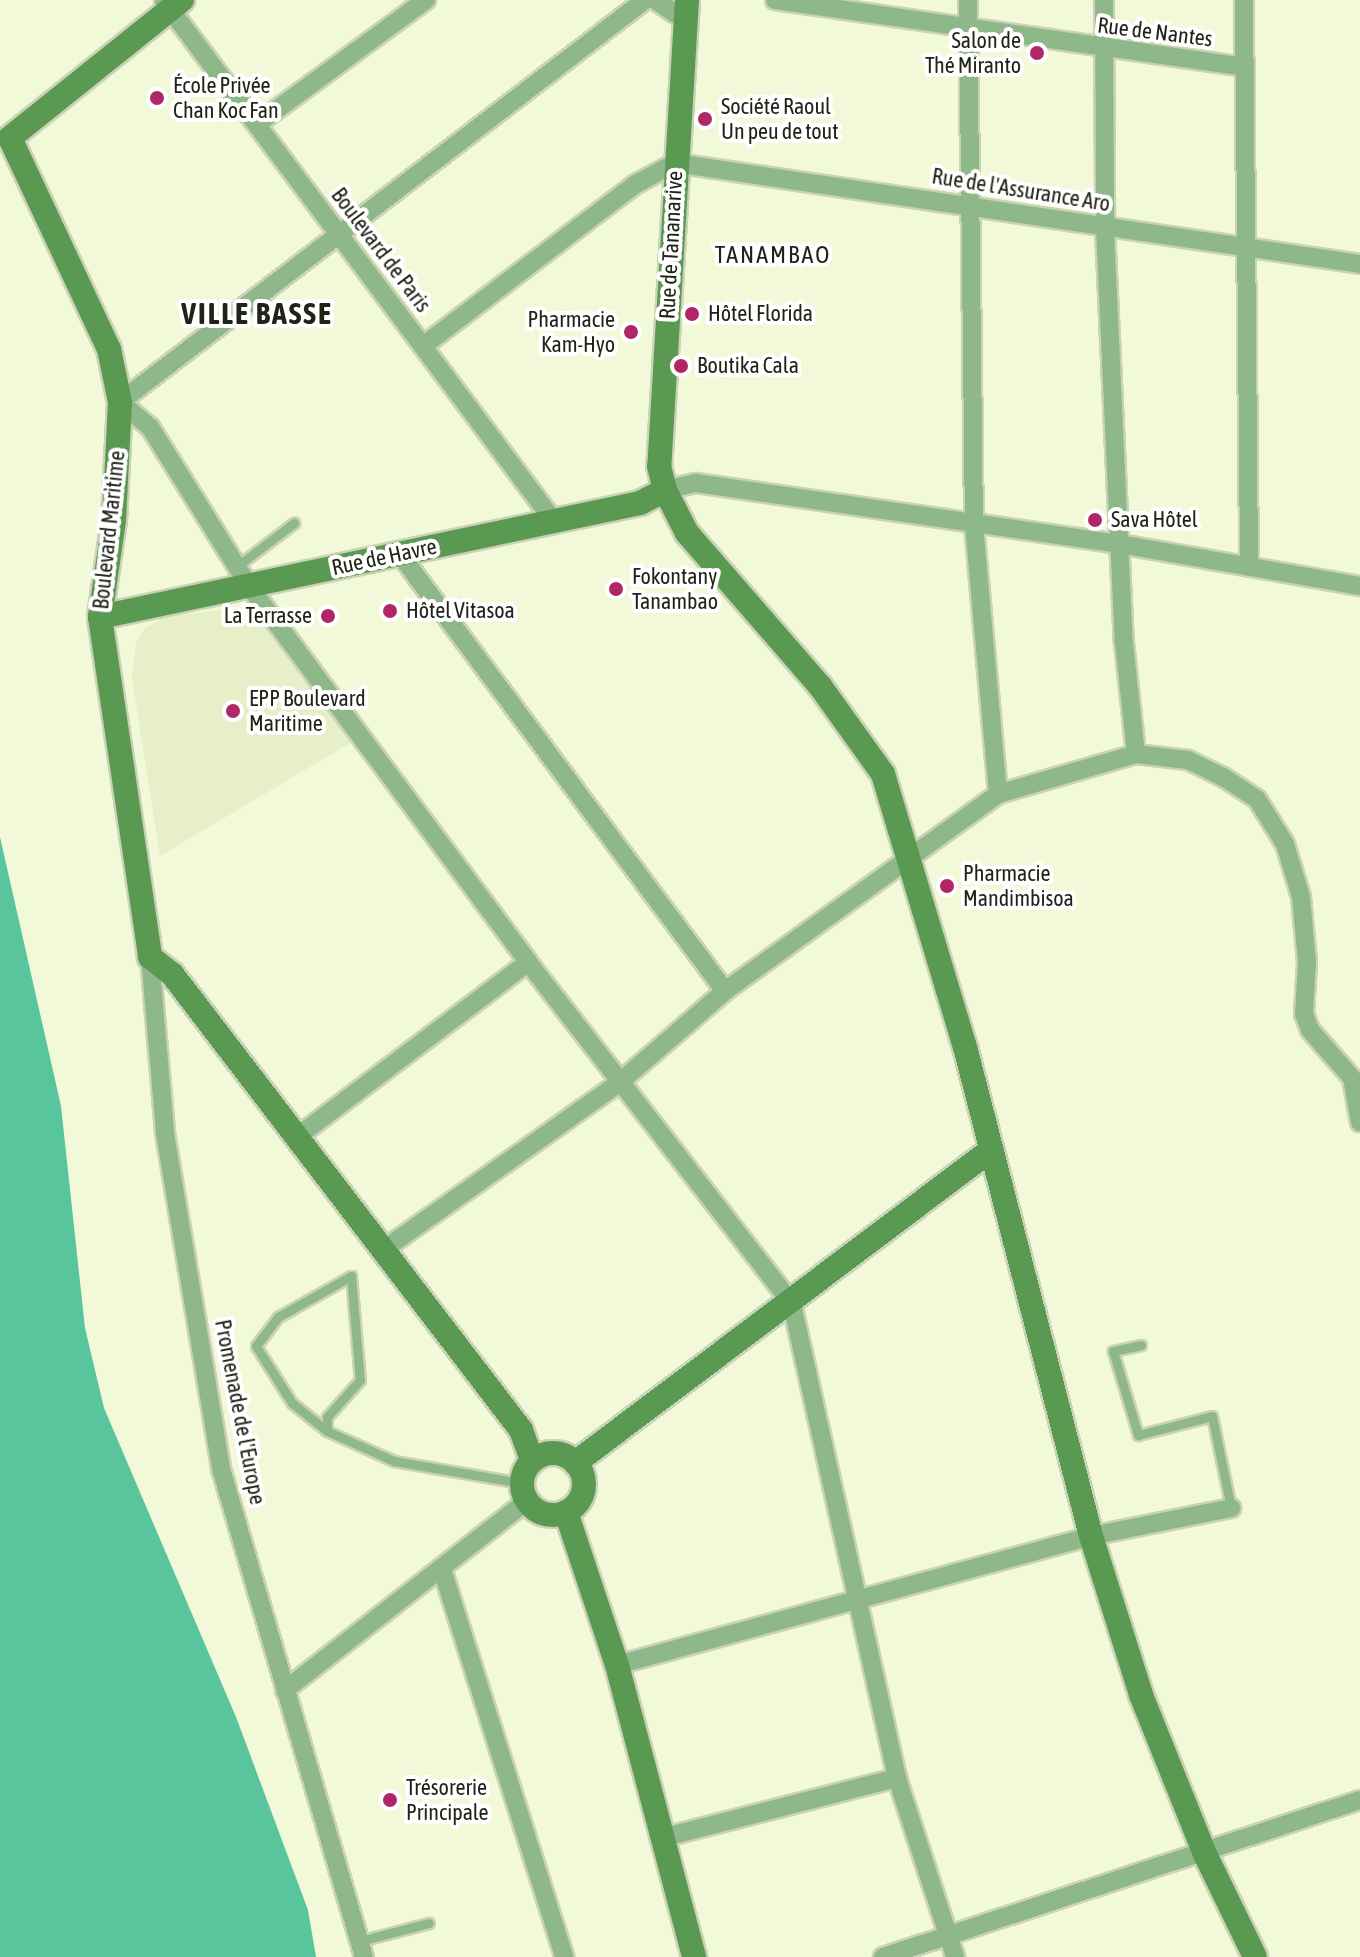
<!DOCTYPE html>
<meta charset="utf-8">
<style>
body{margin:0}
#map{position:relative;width:1360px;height:1957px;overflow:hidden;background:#f1f9d8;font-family:"Asap Condensed",sans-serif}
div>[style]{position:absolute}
.built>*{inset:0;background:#e6efc7}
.water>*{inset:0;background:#58c59c}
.roads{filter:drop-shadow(2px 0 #cbd2b5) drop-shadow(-2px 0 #cbd2b5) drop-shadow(0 2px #cbd2b5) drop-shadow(0 -2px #cbd2b5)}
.lane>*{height:9px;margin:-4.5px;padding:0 4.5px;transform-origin:4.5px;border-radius:4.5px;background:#8eb889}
.street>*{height:18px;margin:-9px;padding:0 9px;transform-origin:9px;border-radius:9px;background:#8eb889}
.secondary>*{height:24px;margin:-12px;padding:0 12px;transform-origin:12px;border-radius:12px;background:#5a9952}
.secondary>.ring{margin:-12px;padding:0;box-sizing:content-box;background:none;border:24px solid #5a9952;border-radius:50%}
.dots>*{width:22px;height:22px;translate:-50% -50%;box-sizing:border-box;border:4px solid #fff;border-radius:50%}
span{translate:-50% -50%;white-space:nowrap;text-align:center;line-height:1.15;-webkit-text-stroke:8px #fff;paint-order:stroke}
.street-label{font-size:22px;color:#202317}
.poi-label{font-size:22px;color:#202317}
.right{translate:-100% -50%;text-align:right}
.left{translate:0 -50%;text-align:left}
.neighbourhood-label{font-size:24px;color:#202317;letter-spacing:2px}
.district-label{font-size:30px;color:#202317;font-weight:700;letter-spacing:2px}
</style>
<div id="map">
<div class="built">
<i style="clip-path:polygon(248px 606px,352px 742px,160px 856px,132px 679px,136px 642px,144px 629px,166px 617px)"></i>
</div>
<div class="water">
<i style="clip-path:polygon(0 837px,61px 1106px,85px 1328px,104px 1408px,236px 1717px,308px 1910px,316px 1957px,0 1957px)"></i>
</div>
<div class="roads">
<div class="lane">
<i style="left:236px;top:567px;width:73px;rotate:-37.2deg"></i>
<i style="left:1141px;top:1345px;width:29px;rotate:168deg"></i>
<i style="left:1113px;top:1351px;width:88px;rotate:73.4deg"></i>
<i style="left:1138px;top:1435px;width:76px;rotate:-14.4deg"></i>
<i style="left:1212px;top:1416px;width:94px;rotate:78.3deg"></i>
<i style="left:327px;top:1431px;width:45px;rotate:-141.3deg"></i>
<i style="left:292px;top:1403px;width:67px;rotate:-122.3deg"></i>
<i style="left:256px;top:1346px;width:36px;rotate:-53deg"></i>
<i style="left:278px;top:1317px;width:84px;rotate:-29.3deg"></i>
<i style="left:351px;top:1276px;width:104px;rotate:85.1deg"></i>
<i style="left:360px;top:1380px;width:50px;rotate:131.7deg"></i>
<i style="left:327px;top:1417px;width:14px;rotate:90deg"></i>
<i style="left:327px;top:1431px;width:73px;rotate:24.1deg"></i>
<i style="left:394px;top:1461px;width:129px;rotate:9.8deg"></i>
<i style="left:360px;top:1941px;width:71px;rotate:-14.6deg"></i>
</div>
<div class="street">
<i style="left:645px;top:0;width:661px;rotate:142.56deg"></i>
<i style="left:120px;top:402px;width:39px;rotate:40deg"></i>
<i style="left:150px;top:427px;width:187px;rotate:58.1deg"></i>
<i style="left:249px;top:586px;width:468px;rotate:53.4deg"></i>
<i style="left:528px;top:962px;width:432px;rotate:52.3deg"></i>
<i style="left:792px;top:1304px;width:485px;rotate:77.5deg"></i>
<i style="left:897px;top:1778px;width:188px;rotate:72deg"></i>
<i style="left:655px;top:0;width:37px;rotate:34deg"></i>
<i style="left:775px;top:0;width:474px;rotate:8.1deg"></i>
<i style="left:968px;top:0;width:525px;rotate:89.35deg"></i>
<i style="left:974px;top:525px;width:270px;rotate:84.9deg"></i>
<i style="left:1104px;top:0;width:229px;rotate:89.7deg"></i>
<i style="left:1105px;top:229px;width:414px;rotate:87.4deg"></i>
<i style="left:1124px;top:643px;width:112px;rotate:83.8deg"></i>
<i style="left:1244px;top:0;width:567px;rotate:89.49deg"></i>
<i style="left:164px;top:1px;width:649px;rotate:53.15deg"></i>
<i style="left:257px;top:124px;width:210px;rotate:-36.3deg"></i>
<i style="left:423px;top:346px;width:268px;rotate:-37.3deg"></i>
<i style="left:636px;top:184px;width:44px;rotate:-28.3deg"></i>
<i style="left:675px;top:163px;width:692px;rotate:8.39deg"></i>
<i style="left:665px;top:490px;width:32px;rotate:-13deg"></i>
<i style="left:696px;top:483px;width:427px;rotate:8.2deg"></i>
<i style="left:1119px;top:544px;width:245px;rotate:9.9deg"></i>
<i style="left:399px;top:553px;width:546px;rotate:53.34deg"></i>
<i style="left:150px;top:957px;width:177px;rotate:85.1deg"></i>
<i style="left:165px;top:1133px;width:344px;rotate:80.5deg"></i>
<i style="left:222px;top:1472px;width:505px;rotate:73.68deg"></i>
<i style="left:297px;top:1137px;width:290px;rotate:-37.1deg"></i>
<i style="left:383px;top:1250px;width:291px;rotate:-35.3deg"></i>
<i style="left:620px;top:1082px;width:139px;rotate:-40.9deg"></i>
<i style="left:725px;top:991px;width:337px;rotate:-35.8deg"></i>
<i style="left:998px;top:794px;width:144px;rotate:-16.2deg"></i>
<i style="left:1136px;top:754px;width:52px;rotate:6.6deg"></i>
<i style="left:1188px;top:760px;width:39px;rotate:26deg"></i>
<i style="left:1223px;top:777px;width:40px;rotate:32.9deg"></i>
<i style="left:1257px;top:799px;width:53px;rotate:58.1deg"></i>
<i style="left:1285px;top:844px;width:55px;rotate:73.2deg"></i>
<i style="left:1301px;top:897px;width:65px;rotate:84.7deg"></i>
<i style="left:1307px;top:962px;width:52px;rotate:93.3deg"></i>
<i style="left:1304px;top:1014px;width:17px;rotate:69deg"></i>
<i style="left:1310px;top:1030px;width:64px;rotate:48.8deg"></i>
<i style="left:1352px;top:1078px;width:45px;rotate:79.7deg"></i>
<i style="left:442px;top:1569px;width:407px;rotate:72.5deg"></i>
<i style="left:617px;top:1665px;width:491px;rotate:-15.2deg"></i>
<i style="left:1091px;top:1536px;width:143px;rotate:-11.3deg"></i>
<i style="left:285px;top:1690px;width:307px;rotate:-38deg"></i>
<i style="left:661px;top:1838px;width:244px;rotate:-14.3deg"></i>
<i style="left:883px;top:1957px;width:502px;rotate:-18.22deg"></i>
</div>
<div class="secondary">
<i style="left:182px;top:0;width:221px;rotate:141.3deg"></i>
<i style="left:10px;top:138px;width:233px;rotate:64.9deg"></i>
<i style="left:109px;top:349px;width:54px;rotate:78.3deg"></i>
<i style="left:120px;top:402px;width:118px;rotate:92.9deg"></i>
<i style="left:114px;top:520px;width:98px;rotate:98.2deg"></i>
<i style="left:100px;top:617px;width:344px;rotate:81.6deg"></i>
<i style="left:150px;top:957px;width:28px;rotate:38deg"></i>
<i style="left:172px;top:974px;width:574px;rotate:52.57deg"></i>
<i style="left:521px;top:1430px;width:33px;rotate:70deg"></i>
<i style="left:687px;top:0;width:467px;rotate:93.4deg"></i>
<i style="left:659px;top:466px;width:25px;rotate:76deg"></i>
<i style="left:665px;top:490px;width:48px;rotate:62.9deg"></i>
<i style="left:687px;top:533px;width:203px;rotate:49deg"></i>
<i style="left:820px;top:686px;width:108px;rotate:54.4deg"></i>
<i style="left:883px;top:774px;width:285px;rotate:73.3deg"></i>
<i style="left:965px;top:1047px;width:505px;rotate:75.55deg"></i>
<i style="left:1091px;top:1536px;width:167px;rotate:72.5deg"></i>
<i style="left:1141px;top:1695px;width:171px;rotate:68.1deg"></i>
<i style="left:1205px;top:1854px;width:114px;rotate:64.1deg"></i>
<i style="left:100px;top:617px;width:552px;rotate:-11.92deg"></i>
<i style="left:640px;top:503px;width:28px;rotate:-27deg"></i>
<i class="ring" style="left:522px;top:1453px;width:38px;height:38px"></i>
<i style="left:575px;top:1463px;width:521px;rotate:-36.96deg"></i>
<i style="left:566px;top:1512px;width:161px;rotate:71.6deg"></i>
<i style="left:617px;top:1665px;width:302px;rotate:75.2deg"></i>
</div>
</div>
<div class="dots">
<i style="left:1037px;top:53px;background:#b12766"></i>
<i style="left:157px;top:98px;background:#b12766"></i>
<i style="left:705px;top:119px;background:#b12766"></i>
<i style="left:692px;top:314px;background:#b12766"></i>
<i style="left:631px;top:332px;background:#b12766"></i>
<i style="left:681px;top:366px;background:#b12766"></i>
<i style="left:1095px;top:520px;background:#b12766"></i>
<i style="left:616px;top:589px;background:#b12766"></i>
<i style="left:390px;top:611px;background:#b12766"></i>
<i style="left:328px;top:616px;background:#b12766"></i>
<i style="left:233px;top:711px;background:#b12766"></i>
<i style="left:947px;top:886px;background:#b12766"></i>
<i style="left:390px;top:1800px;background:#b12766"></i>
</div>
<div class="street-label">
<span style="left:1155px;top:32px;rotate:7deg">Rue de Nantes</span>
<span style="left:1021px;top:190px;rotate:9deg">Rue de l'Assurance Aro</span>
<span style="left:671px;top:245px;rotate:-87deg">Rue de Tananarive</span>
<span style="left:381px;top:250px;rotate:53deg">Boulevard de Paris</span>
<span style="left:109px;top:530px;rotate:-84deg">Boulevard Maritime</span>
<span style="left:384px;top:557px;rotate:-12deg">Rue de Havre</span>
<span style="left:240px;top:1412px;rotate:79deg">Promenade de l'Europe</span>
</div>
<div class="poi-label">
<span class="right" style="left:1021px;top:53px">Salon de<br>Thé Miranto</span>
<span class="left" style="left:173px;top:98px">École Privée<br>Chan Koc Fan</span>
<span class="left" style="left:721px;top:119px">Société Raoul<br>Un peu de tout</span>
<span class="left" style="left:708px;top:314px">Hôtel Florida</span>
<span class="right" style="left:615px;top:332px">Pharmacie<br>Kam-Hyo</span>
<span class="left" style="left:697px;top:366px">Boutika Cala</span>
<span class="left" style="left:1111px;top:520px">Sava Hôtel</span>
<span class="left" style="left:632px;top:589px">Fokontany<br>Tanambao</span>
<span class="left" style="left:406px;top:611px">Hôtel Vitasoa</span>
<span class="right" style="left:312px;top:616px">La Terrasse</span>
<span class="left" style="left:249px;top:711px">EPP Boulevard<br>Maritime</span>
<span class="left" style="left:963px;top:886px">Pharmacie<br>Mandimbisoa</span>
<span class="left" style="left:406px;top:1800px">Trésorerie<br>Principale</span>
</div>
<div class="neighbourhood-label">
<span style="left:773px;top:255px">TANAMBAO</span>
</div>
<div class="district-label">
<span style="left:257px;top:313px">VILLE BASSE</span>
</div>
</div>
